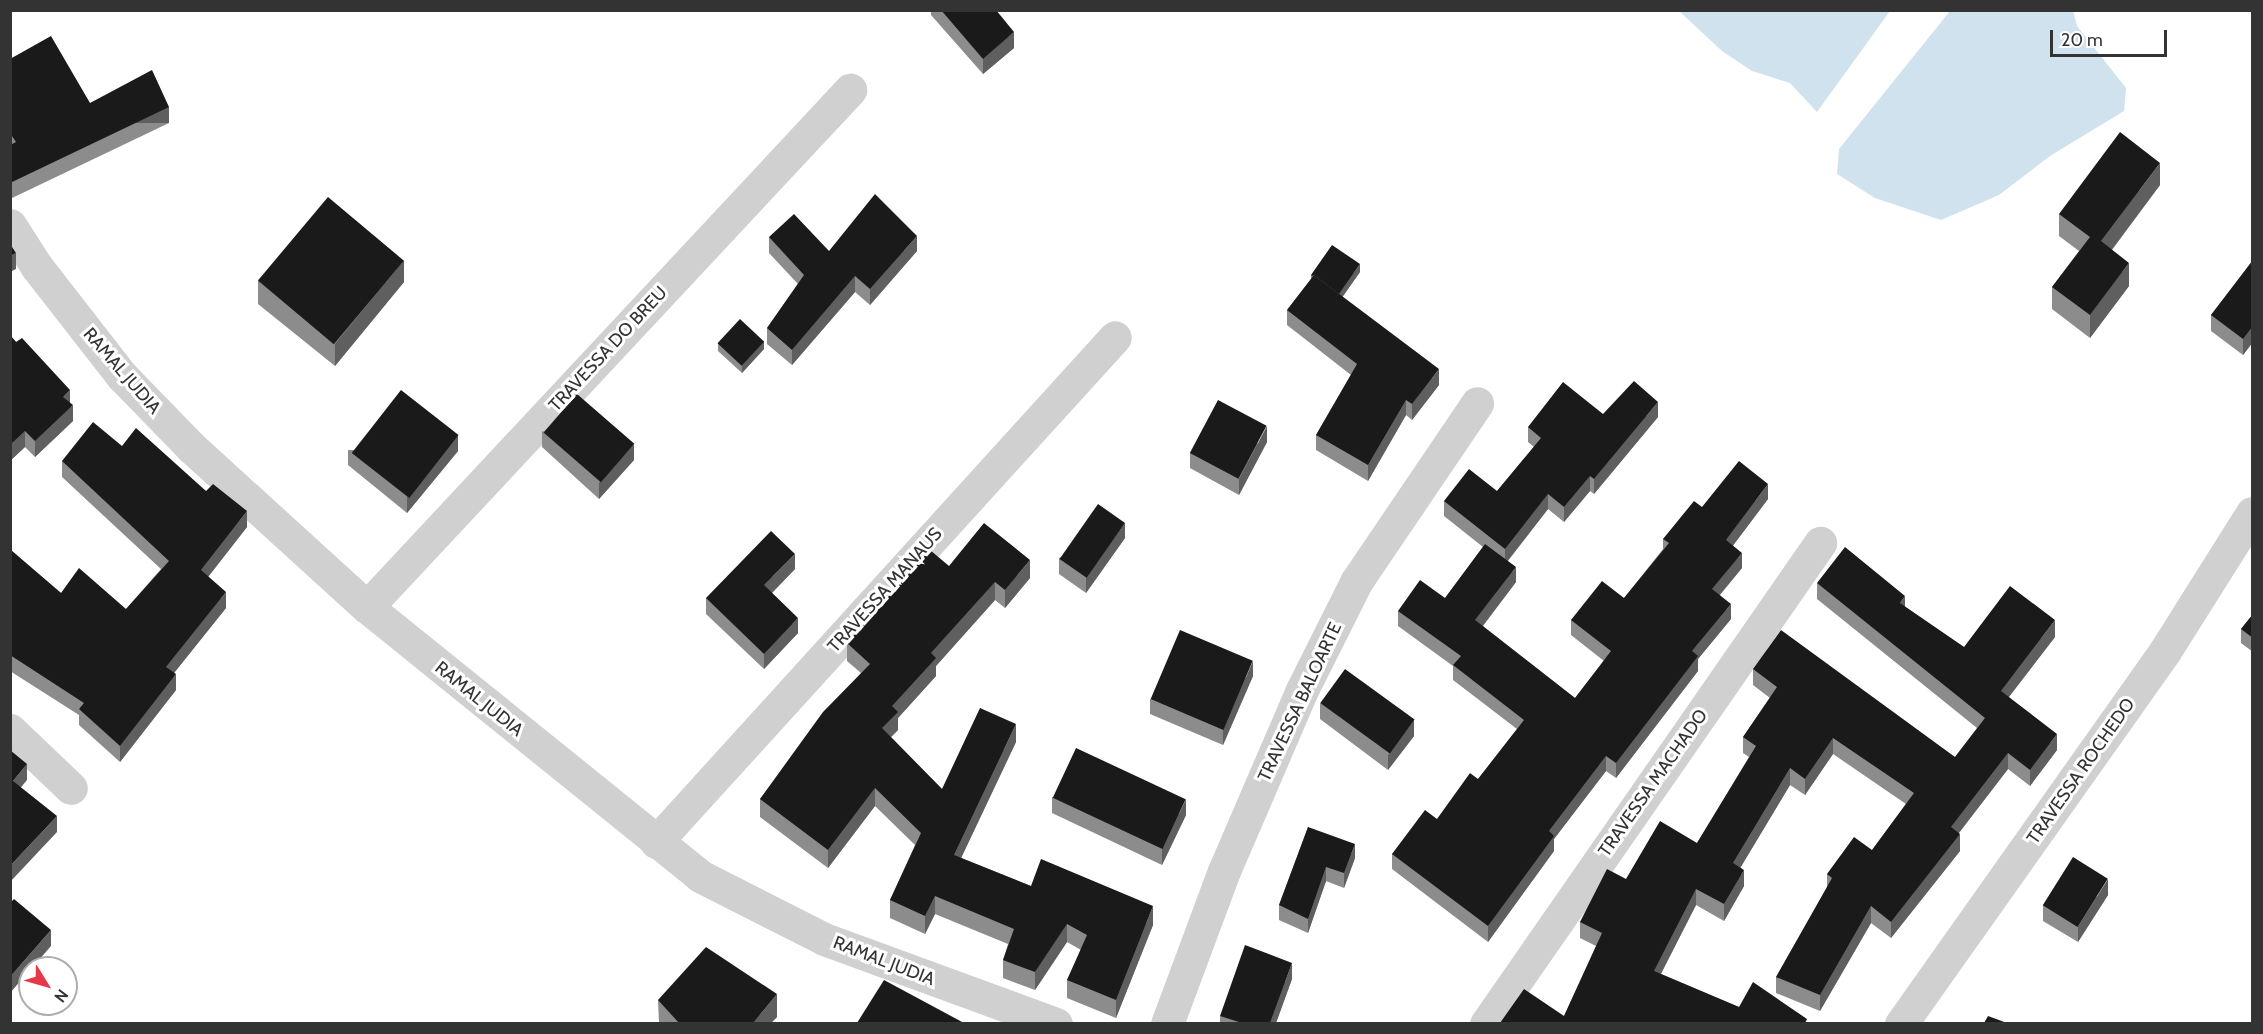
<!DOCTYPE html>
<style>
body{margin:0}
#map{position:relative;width:2263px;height:1034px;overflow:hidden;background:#fff;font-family:Cabin,sans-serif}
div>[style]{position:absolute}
.water>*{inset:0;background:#cfe2ee}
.minor>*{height:33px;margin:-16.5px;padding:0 16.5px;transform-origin:16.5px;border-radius:16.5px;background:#d0d0d0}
.wall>*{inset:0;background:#8c8c8c}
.shaded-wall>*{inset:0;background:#5f5f5f;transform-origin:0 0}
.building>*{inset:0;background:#1a1a1a;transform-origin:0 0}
span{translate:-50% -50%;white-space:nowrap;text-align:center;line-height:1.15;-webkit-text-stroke:6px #fff;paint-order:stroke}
.street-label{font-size:18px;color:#333}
.frame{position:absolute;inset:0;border:12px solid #333;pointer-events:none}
.north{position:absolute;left:18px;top:956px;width:60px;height:60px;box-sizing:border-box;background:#fff;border:2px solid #adadad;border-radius:50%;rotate:127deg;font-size:16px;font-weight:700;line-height:24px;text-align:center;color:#333}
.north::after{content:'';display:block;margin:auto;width:21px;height:27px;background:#e63946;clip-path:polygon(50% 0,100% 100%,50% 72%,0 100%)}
.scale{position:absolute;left:2050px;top:30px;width:117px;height:27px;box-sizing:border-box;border:3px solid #333;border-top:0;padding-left:8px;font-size:18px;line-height:21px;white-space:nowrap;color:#333;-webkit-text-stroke:4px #fff;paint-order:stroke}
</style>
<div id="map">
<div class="water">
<i style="clip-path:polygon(1679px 11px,1890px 11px,1817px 112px,1790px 83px,1752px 71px,1722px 51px)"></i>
<i style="clip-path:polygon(1950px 11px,2073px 11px,2077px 26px,2126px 88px,2124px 111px,2050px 156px,1999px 195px,1941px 220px,1875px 198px,1837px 174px,1839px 149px)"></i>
</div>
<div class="minor">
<i style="left:10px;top:225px;width:50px;rotate:57.3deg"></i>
<i style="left:37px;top:267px;width:138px;rotate:52.1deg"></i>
<i style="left:122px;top:376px;width:99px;rotate:45.8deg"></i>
<i style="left:191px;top:447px;width:238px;rotate:42.3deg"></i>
<i style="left:367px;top:607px;width:428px;rotate:38.9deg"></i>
<i style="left:700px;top:876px;width:139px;rotate:26.9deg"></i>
<i style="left:824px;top:939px;width:247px;rotate:20.1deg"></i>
<i style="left:367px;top:607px;width:708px;rotate:-46.95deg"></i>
<i style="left:10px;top:730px;width:84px;rotate:43.6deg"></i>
<i style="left:656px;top:842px;width:682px;rotate:-47.73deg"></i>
<i style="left:1167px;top:1024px;width:163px;rotate:-69.6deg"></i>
<i style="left:1224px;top:871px;width:197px;rotate:-66.7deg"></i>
<i style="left:1302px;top:690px;width:121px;rotate:-63.4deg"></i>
<i style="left:1356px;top:582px;width:216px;rotate:-55.9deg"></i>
<i style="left:1486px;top:1024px;width:586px;rotate:-55.22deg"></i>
<i style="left:1901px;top:1024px;width:457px;rotate:-54.7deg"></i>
<i style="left:2165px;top:651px;width:163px;rotate:-57.8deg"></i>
</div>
<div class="wall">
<i style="clip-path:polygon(931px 10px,996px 10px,1014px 48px,983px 74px,931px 15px)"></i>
<i style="clip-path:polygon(10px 59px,90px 103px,169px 123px,10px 199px)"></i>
<i style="clip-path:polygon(2160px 185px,2112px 250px,2129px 286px,2090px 338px,2052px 309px,2052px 287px,2079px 251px,2059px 236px,2059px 214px)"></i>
<i style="clip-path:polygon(769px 237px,829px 251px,917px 251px,870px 305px,855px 292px,792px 365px,767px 344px,767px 328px,798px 284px,769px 253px)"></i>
<i style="clip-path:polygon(2253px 260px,2253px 342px,2243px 355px,2211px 331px,2211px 315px)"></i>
<i style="clip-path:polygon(1360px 272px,1342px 297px,1439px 385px,1412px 420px,1406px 415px,1368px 481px,1316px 450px,1316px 435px,1351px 375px,1287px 325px,1287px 310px,1311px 279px,1311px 275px)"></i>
<i style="clip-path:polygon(258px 281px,404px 282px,335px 366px,258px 304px)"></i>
<i style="clip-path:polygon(10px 335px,70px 402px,73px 421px,35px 457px,25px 447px,10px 461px)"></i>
<i style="clip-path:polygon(718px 343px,764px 349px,742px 373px,718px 351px)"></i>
<i style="clip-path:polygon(1603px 414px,1658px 417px,1594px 494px,1590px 491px,1564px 522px,1548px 509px,1508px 561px,1516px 582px,1483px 626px,1575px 698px,1604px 661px,1571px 635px,1571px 620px,1624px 598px,1663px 549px,1663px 539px,1702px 507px,1768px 499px,1733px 545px,1742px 568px,1720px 595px,1731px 619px,1698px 659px,1698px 671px,1616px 778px,1606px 771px,1554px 839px,1554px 851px,1488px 942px,1392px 869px,1392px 854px,1437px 819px,1478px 779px,1517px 729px,1453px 680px,1453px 666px,1398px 626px,1398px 611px,1445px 598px,1483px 547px,1444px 516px,1444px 501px,1497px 491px,1534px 447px,1528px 442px,1528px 427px)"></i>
<i style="clip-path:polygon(542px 431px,634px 460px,599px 499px,542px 447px)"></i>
<i style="clip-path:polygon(1267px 442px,1239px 495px,1190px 468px,1190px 453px)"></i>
<i style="clip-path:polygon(122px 446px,206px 491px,247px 527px,208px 577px,226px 608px,174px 673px,176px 690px,120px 762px,79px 725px,79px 715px,10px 671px,10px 550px,61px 593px,126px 609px,161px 569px,62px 477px,62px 461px)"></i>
<i style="clip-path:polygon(348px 450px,458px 451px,407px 513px,348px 465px)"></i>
<i style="clip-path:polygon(1125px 538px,1086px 593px,1059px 574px,1059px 558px)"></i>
<i style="clip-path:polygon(949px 566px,1030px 578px,1005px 608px,995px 600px,936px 666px,936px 676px,898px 718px,898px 730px,891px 737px,942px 789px,1016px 742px,961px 858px,1031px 886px,1153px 925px,1116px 1018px,1067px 998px,1067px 980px,1081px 950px,1067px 942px,1035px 990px,1003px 978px,1003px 960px,1008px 944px,935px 914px,925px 934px,890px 918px,890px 900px,915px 845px,875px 806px,828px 868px,760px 817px,760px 799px,861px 673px,847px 661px,847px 643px)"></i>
<i style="clip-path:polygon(795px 569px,772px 593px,798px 633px,764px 669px,706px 614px,706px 598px)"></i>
<i style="clip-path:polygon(1817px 583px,1905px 607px,1964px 647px,2055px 637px,2009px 697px,2057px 750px,2030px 786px,2008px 769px,1959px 833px,1960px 851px,1891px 938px,1871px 923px,1820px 1011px,1776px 993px,1776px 977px,1827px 888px,1827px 874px,1872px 850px,1906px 804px,1833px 754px,1805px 795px,1790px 785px,1740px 868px,1744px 886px,1724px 921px,1696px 905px,1661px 974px,1739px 1007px,1807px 1023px,1500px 1023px,1564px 1016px,1596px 946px,1580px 938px,1580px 922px,1626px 879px,1697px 843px,1749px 757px,1743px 753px,1743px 737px,1770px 698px,1753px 685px,1753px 669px,1955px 757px,1977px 728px,1817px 599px)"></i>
<i style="clip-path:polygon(2253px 614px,2253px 652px,2241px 643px,2241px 629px)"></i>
<i style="clip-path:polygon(1253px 676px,1223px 745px,1150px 714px,1150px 699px)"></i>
<i style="clip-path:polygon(1320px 703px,1414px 736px,1388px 770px,1320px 719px)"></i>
<i style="clip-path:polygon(1052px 797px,1186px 815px,1162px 865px,1052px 813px)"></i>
<i style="clip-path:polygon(1308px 827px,1355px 858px,1344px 888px,1326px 881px,1308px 933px,1279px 920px,1279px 905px)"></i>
<i style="clip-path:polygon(2108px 895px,2078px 942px,2043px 921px,2043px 905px)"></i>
<i style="clip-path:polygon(1292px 979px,1276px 1023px,1220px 1023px,1220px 1016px)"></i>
<i style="clip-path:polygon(658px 1000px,777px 1017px,771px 1023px,659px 1023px)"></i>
</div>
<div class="shaded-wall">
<i style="clip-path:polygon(1014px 32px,1014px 48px,983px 74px,983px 59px)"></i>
<i style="left:169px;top:107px;width:16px;height:176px;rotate:90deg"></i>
<i style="clip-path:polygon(2160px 163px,2160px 185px,2101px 264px,2101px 241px)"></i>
<i style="clip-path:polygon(917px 236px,917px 251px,870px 305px,870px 289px)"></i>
<i style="clip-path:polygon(16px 253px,16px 269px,10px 272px,10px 256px)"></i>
<i style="clip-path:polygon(404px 260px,404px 282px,335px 366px,335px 344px)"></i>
<i style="clip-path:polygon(2129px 263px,2129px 286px,2090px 338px,2090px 315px)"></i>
<i style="clip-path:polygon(1360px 264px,1360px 272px,1339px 302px,1339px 294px)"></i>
<i style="clip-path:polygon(855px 276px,855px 292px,792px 365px,792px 350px)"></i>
<i style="clip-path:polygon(2253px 326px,2253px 342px,2243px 355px,2243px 339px)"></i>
<i style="clip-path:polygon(764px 341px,764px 349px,742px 373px,742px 365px)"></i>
<i style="clip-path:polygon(1439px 369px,1439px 385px,1412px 420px,1412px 404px)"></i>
<i style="clip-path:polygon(70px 390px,70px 406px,63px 397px)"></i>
<i style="clip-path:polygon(1406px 400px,1406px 415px,1368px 481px,1368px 465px)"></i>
<i style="clip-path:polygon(1658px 402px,1658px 417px,1594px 494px,1594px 479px)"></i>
<i style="clip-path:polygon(73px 405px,73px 421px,35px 457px,35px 441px)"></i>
<i style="clip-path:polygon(1267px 426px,1267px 442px,1239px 495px,1239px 479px)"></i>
<i style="clip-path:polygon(25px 431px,25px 447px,10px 461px,10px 445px)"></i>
<i style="clip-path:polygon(458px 435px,458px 451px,407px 513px,407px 497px)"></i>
<i style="clip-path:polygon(634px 444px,634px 460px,599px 499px,599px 483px)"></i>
<i style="clip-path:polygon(1590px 476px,1590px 491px,1564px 522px,1564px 507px)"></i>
<i style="clip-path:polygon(1768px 484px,1768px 499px,1726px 555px,1726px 540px)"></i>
<i style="clip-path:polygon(1548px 494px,1548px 509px,1505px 564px,1505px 549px)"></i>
<i style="clip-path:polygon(247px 511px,247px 527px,201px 586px,201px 570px)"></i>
<i style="clip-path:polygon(1125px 523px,1125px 538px,1086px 593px,1086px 577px)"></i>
<i style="clip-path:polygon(1742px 553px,1742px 568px,1712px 604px,1712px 589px)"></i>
<i style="clip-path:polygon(795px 554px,795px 569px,764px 601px,764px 585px)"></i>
<i style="clip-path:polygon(1030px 560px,1030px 578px,1005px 608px,1005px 590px)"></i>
<i style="clip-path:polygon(1516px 567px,1516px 582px,1475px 636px,1475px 620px)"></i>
<i style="clip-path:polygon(995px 582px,995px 600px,936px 666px,936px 676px,898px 718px,898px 730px,882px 746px,882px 728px,892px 706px,931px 653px)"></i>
<i style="clip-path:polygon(226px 592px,226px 608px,166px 683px,166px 667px)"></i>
<i style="clip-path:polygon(1905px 596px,1905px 613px,1900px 603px)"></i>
<i style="clip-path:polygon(1731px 604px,1731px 619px,1698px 659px,1698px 671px,1616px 778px,1616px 763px,1692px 651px)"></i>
<i style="clip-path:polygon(798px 618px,798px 633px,764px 669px,764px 654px)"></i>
<i style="clip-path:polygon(2055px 620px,2055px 637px,2001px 707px,2001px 691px)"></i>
<i style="clip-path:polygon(1253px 661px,1253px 676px,1223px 745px,1223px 730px)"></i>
<i style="clip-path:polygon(176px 674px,176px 690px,120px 762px,120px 746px)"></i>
<i style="clip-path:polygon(1414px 720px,1414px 736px,1388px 770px,1388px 755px)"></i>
<i style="clip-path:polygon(1016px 724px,1016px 742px,954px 873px,954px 855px)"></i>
<i style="clip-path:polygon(2057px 734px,2057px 750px,2030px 786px,2030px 770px)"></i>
<i style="clip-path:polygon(1833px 738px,1833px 754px,1805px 795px,1805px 779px)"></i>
<i style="clip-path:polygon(2008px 753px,2008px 769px,1951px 843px,1951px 827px)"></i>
<i style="clip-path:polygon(1606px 756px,1606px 771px,1554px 839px,1554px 851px,1488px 942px,1488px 926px,1549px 831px)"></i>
<i style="clip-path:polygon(27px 764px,27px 780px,13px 797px,13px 781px)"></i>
<i style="clip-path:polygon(1790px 768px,1790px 785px,1733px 880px,1733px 863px)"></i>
<i style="clip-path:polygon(875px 788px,875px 806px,828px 868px,828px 850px)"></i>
<i style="clip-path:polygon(1186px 799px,1186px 815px,1162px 865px,1162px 849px)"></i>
<i style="clip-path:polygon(57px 816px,57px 832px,10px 882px,10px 866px)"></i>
<i style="clip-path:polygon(1960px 834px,1960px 851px,1891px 938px,1891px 922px)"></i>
<i style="clip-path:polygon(1355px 844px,1355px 858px,1344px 888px,1344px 873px)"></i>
<i style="clip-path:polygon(1326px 867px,1326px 881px,1308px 933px,1308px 919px)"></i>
<i style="clip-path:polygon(1744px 870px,1744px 886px,1724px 921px,1724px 904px)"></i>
<i style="clip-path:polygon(2108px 879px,2108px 895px,2078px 942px,2078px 927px)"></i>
<i style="clip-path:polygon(1696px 889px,1696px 905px,1654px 987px,1654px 971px)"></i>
<i style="clip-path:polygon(935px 896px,935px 914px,925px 934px,925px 916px)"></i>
<i style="clip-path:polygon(1153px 906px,1153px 925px,1116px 1018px,1116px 1000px)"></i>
<i style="clip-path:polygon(1871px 906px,1871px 923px,1820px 1011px,1820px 995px)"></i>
<i style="clip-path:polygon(1067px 924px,1067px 942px,1035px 990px,1035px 972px)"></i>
<i style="clip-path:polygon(51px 930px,51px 946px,32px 968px,30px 968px,30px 970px,10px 993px,10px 977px)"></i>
<i style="clip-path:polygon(1292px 963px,1292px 979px,1276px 1023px,1270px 1023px)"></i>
<i style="clip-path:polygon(777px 994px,777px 1017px,771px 1023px,753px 1023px)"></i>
</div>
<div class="building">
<i style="clip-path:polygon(941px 10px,996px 10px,1014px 32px,983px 59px)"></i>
<i style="clip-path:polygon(51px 36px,90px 103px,152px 70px,169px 107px,10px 183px,10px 145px,16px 142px,10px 133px,10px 59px)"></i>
<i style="clip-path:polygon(2120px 132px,2160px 163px,2101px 241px,2129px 263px,2090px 315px,2052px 287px,2090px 237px,2059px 214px)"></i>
<i style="clip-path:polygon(875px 194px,917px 236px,870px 289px,855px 276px,792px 350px,767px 328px,804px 275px,769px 237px,794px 214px,829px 251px)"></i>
<i style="left:328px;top:197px;width:99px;height:109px;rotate:40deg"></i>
<i style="clip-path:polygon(10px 244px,16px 253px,10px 256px)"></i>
<i style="clip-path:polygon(1332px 245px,1360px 264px,1339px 294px,1314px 275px,1313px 276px,1311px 275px)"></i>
<i style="clip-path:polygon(2253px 260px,2253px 326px,2243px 339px,2211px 315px)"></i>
<i style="clip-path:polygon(1314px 275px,1439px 369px,1412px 404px,1406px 400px,1368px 465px,1316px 435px,1357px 364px,1287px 310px)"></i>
<i style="left:740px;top:319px;width:33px;height:33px;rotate:43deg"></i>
<i style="clip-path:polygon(10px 335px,16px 342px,22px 338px,70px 390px,63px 397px,73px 405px,35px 441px,25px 431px,10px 445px)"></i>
<i style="clip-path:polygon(1634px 381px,1658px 402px,1594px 479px,1590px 476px,1564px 507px,1548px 494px,1505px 549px,1444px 501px,1469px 469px,1497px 491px,1541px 438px,1528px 427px,1563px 382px,1603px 414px)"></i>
<i style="left:401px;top:390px;width:73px;height:80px;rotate:38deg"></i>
<i style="left:577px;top:394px;width:76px;height:51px;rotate:41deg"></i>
<i style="left:1218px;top:400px;width:55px;height:60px;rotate:28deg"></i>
<i style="clip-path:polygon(93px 422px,122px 446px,136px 428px,206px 491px,213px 484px,247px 511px,201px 570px,226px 592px,166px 667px,176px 674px,120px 746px,79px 709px,84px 703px,10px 655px,11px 550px,61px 593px,79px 568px,126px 609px,169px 561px,62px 461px)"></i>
<i style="clip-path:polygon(1739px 461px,1768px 484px,1726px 540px,1742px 553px,1712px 589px,1731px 604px,1692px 651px,1698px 656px,1616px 763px,1606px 756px,1549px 831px,1554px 836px,1488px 926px,1392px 854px,1425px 810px,1437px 819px,1470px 773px,1478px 779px,1524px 720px,1453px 665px,1461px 656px,1398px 611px,1420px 580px,1445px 598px,1485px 544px,1516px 567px,1475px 620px,1575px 698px,1611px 651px,1571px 620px,1602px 581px,1624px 598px,1669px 543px,1663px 539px,1694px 501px,1702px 507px)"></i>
<i style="left:1098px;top:504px;width:33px;height:67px;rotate:35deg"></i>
<i style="clip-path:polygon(984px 523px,1030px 560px,1005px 590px,995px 582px,931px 653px,936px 658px,892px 706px,898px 712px,882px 728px,942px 789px,980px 708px,1016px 724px,954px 855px,1031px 886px,1041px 859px,1153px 906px,1116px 1000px,1067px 980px,1087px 935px,1067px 924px,1035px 972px,1003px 960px,1014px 929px,935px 896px,925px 916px,890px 900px,921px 833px,875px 788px,828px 850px,760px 799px,823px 712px,870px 664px,847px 643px,930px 550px,949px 566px)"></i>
<i style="clip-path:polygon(771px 531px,795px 554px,764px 585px,798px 618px,764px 654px,706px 598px)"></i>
<i style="clip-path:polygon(1845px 547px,1905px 596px,1900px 603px,1964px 647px,2010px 586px,2055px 620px,2001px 691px,2057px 734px,2030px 770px,2008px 753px,1951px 827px,1960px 834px,1891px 922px,1871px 906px,1820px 995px,1776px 977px,1832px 878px,1827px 874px,1854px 837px,1872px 850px,1914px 793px,1833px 738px,1805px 779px,1790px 768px,1733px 863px,1744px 870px,1724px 904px,1696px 889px,1654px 971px,1739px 1007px,1753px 982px,1807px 1019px,1805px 1023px,1654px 1023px,1650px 1022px,1649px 1023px,1500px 1023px,1524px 989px,1564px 1016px,1602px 933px,1580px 922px,1607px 869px,1626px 879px,1660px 821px,1697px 843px,1756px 746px,1743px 737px,1777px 687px,1753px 669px,1781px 630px,1955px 757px,1985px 718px,1817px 583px)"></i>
<i style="clip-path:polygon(2253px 614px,2253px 638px,2241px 629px)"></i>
<i style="left:1180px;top:630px;width:79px;height:75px;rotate:23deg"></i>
<i style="left:1345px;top:669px;width:86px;height:42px;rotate:36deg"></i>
<i style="left:1076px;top:748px;width:121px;height:55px;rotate:25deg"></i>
<i style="clip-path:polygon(10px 750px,27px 764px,13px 781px,57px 816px,10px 866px)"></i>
<i style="clip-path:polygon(1308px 827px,1355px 844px,1344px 873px,1326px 867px,1308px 919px,1279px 905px)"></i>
<i style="left:2073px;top:857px;width:41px;height:57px;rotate:32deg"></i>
<i style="clip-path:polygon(14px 899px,51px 930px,10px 977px,10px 903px)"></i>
<i style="clip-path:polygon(1245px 945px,1292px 963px,1270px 1023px,1242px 1023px,1220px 1016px)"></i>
<i style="clip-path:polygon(706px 947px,777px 994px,753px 1023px,679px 1023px,658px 1000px)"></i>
<i style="clip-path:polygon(884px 980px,964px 1023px,857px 1023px)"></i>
<i style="clip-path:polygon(1988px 1016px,2007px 1023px,1984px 1023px)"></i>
</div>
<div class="street-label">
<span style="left:608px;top:349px;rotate:-47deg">TRAVESSA DO BREU</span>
<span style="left:122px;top:371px;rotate:49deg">RAMAL JUDIA</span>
<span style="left:885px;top:590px;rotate:-48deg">TRAVESSA MANAUS</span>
<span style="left:479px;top:699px;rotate:39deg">RAMAL JUDIA</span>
<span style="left:1300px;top:702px;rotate:-65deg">TRAVESSA BALOARTE</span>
<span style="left:2081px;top:771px;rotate:-55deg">TRAVESSA ROCHEDO</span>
<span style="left:1653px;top:783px;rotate:-55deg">TRAVESSA MACHADO</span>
<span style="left:884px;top:961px;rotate:21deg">RAMAL JUDIA</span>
</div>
<div class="frame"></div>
<div class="north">N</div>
<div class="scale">20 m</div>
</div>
